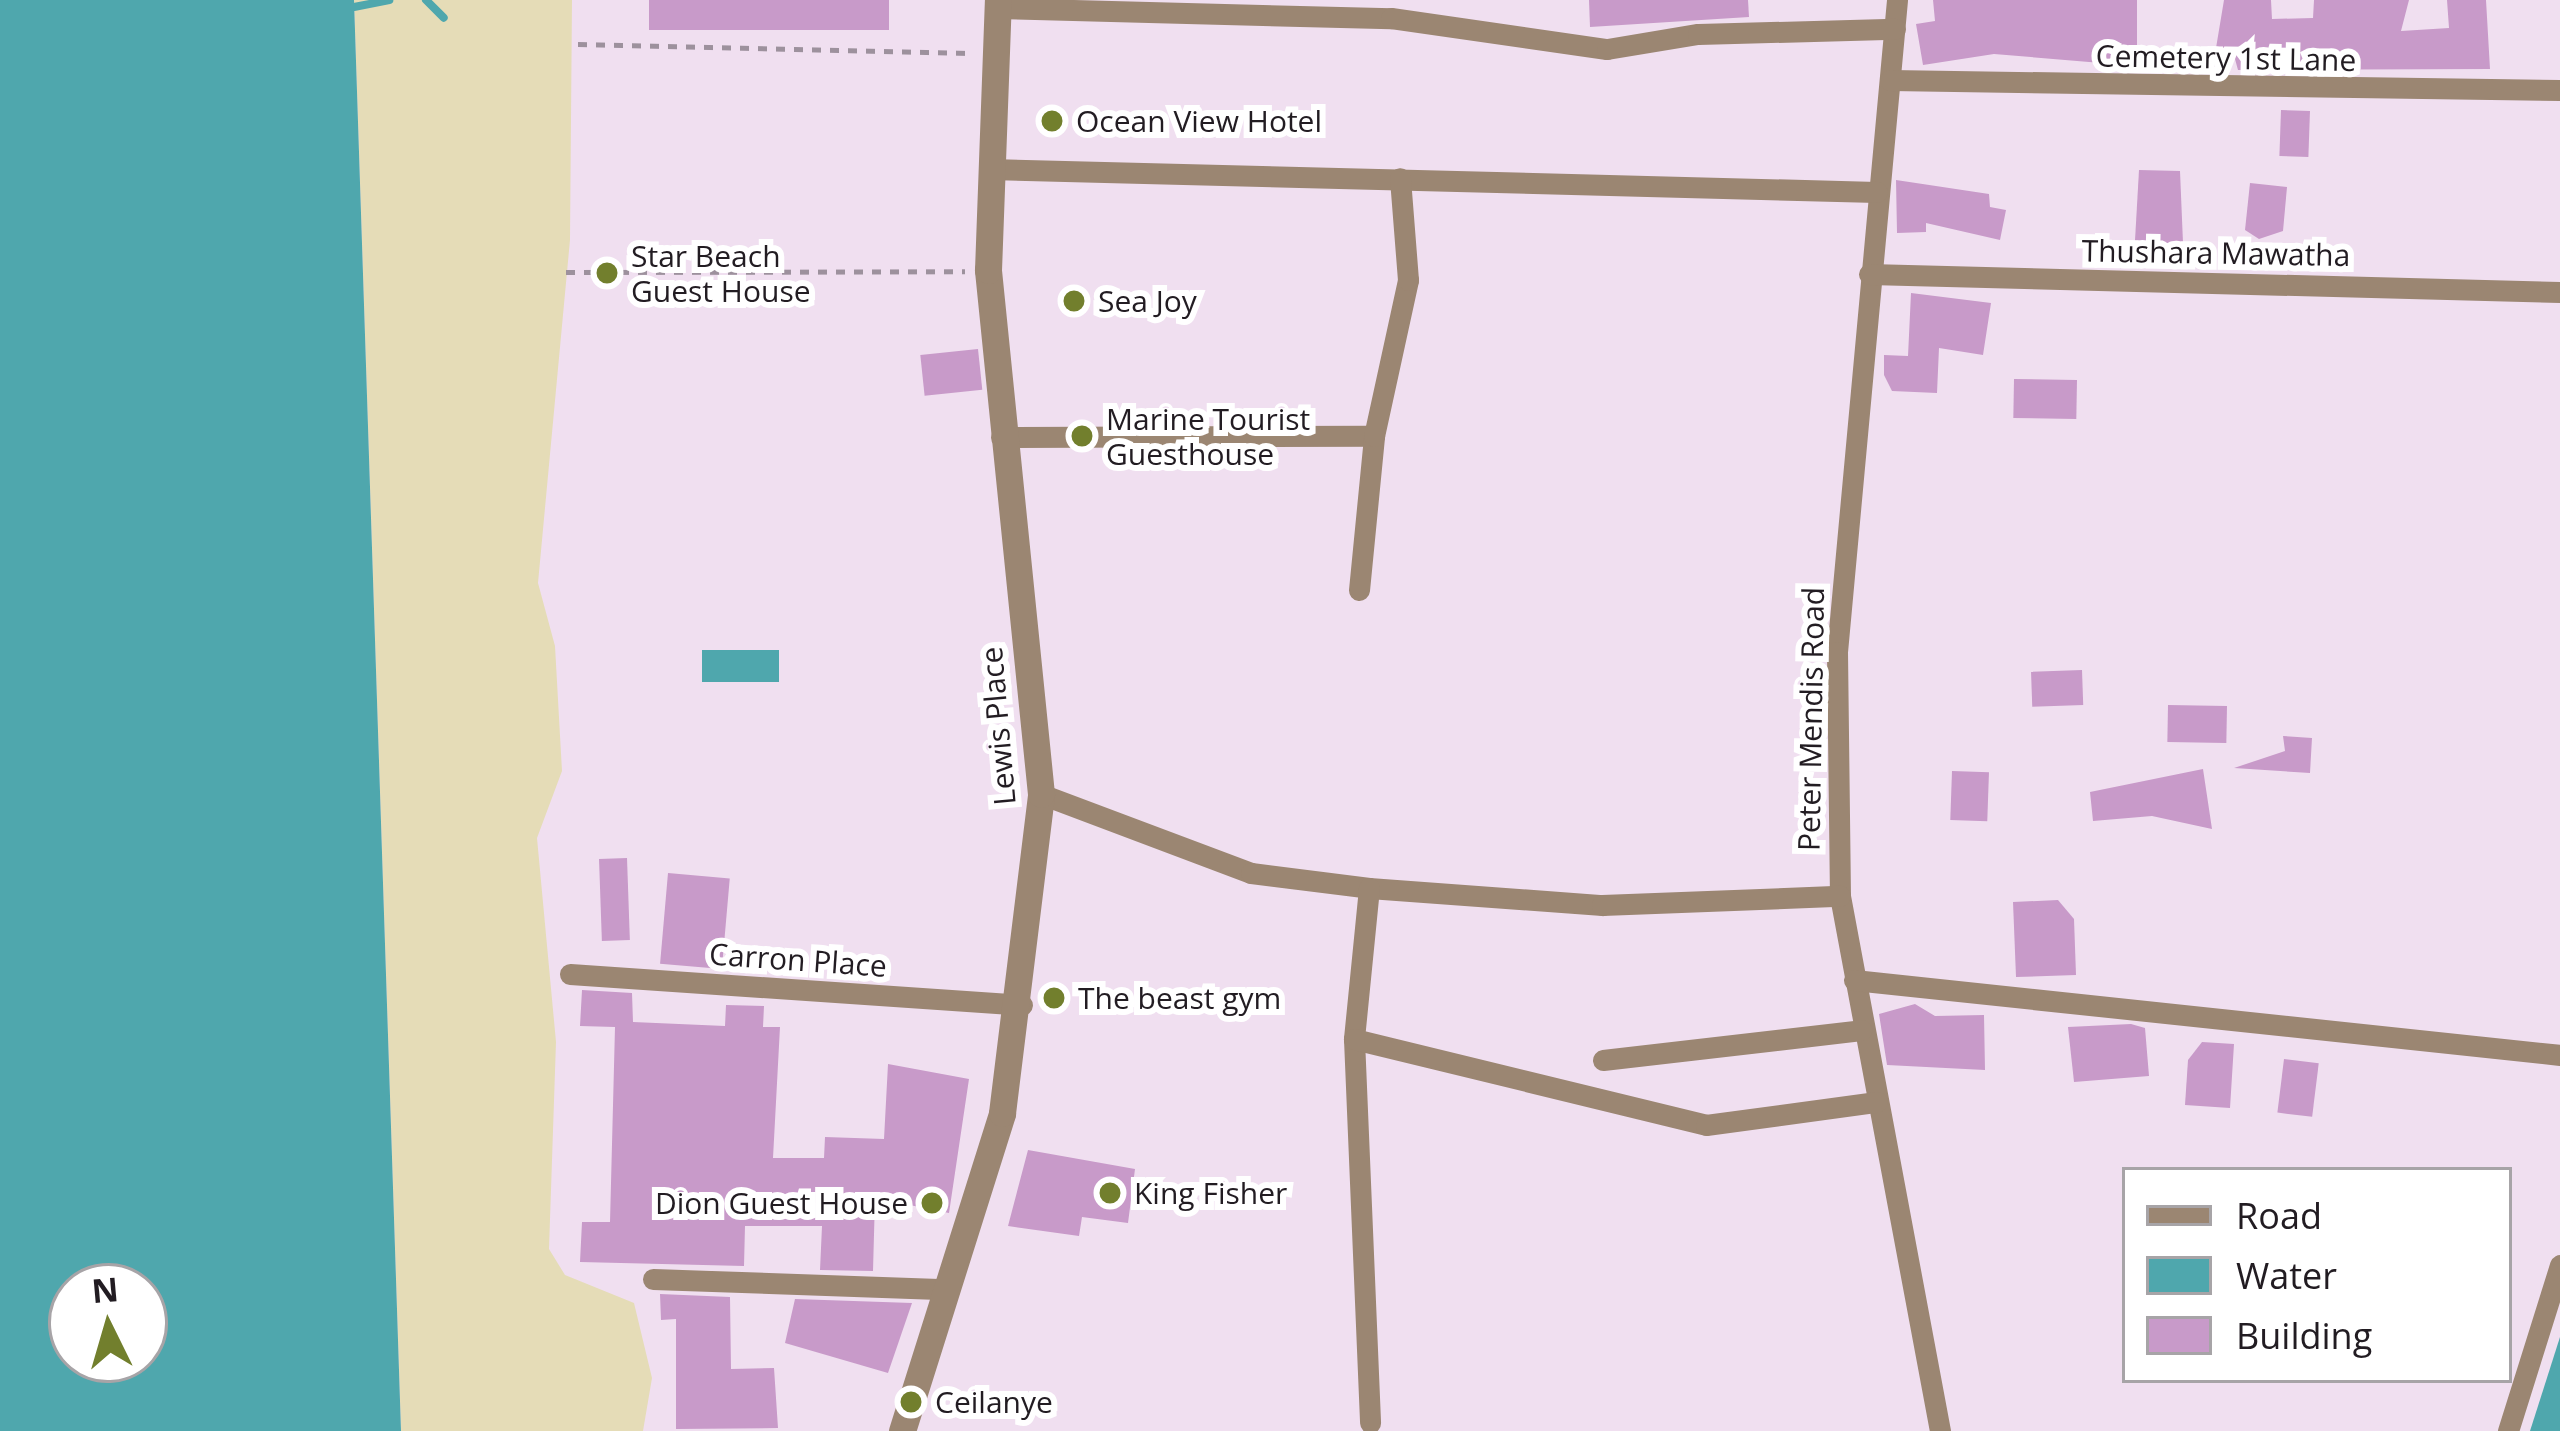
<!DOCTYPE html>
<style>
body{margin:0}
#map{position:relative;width:2560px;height:1431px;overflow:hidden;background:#f0dff0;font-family:"Open Sans",sans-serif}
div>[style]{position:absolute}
.sand>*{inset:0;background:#e5dcb7}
.water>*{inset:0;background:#4fa7ad;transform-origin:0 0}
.stream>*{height:8px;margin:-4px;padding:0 4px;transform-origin:4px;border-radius:4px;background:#4fa7ad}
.building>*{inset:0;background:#c89ac9;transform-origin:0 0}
.path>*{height:4.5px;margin-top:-2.25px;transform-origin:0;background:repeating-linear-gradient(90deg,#9d919d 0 9px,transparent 0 18px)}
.minor>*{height:21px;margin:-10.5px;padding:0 10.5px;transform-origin:10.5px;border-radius:10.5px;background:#9b8672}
.tertiary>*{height:27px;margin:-13.5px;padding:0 13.5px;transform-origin:13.5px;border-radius:13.5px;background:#9b8672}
.dots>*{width:33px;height:33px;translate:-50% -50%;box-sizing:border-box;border:6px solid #fff;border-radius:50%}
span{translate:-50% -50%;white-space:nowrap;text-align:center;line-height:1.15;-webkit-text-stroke:12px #fff;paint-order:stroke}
.street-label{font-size:30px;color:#221c22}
.poi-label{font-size:30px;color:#221c22}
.left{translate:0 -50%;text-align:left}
.right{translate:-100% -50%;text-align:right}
.legend{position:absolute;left:2122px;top:1167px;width:390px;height:216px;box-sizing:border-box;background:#fff;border:3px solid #a7a4a7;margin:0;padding:15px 21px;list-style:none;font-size:36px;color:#221c22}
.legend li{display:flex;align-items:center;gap:24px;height:60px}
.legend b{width:60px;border:3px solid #a7a4a7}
.north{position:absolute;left:48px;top:1263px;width:120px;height:120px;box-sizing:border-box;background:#fff;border:3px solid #a7a4a7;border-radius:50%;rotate:355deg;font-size:33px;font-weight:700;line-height:48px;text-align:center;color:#221c22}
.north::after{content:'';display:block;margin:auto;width:42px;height:54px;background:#727f2d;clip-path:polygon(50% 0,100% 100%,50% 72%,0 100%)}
</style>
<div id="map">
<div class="sand">
<i style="clip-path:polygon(354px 0,572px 0,570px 240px,538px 583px,555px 646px,562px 771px,537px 838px,556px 1042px,549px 1249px,565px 1275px,634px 1303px,652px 1378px,643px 1431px,401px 1431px)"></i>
</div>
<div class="water">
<i style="clip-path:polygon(evenodd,0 0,354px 0,401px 1431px,0 1431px,0 0,144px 1287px,144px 1359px,72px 1359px,72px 1287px,144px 1287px)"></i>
<i style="left:779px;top:650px;width:32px;height:77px;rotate:90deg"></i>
<i style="clip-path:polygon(2560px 1337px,2560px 1431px,2530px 1431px)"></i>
</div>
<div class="stream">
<i style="left:426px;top:0;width:25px;rotate:45deg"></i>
<i style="left:354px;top:7px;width:36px;rotate:-11deg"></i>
</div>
<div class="building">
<i style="left:649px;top:0;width:240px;height:30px"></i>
<i style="clip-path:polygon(1589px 0,1748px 0,1749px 17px,1590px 27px)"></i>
<i style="clip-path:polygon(1933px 0,2137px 0,2137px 66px,1994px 54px,1923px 65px,1916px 24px,1935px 21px)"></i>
<i style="clip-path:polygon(2224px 0,2271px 0,2272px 19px,2313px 18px,2314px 0,2409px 0,2401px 31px,2449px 28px,2447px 0,2486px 0,2490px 69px,2238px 70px,2235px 59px,2214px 60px)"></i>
<i style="left:2281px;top:110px;width:29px;height:46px;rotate:2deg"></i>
<i style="clip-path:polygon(2139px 170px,2180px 171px,2184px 267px,2134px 258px)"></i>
<i style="clip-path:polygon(1896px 180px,1989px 194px,1990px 207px,2006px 210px,2000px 240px,1926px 223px,1926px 232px,1897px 233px)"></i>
<i style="clip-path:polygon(2250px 183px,2287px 187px,2283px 231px,2259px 239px,2245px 230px)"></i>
<i style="clip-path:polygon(1911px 293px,1991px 303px,1983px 355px,1939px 348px,1937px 393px,1892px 391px,1884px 375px,1884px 355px,1908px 356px)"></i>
<i style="left:978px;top:349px;width:41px;height:58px;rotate:84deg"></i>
<i style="left:2014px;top:379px;width:63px;height:39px;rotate:1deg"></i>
<i style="left:2082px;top:670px;width:35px;height:51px;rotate:88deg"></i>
<i style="left:2168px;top:705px;width:59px;height:37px;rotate:1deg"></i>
<i style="clip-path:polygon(2283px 736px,2312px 738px,2310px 773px,2234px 768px,2285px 751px)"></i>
<i style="clip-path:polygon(2203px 769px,2212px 829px,2152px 816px,2093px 821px,2090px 792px)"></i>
<i style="left:1952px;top:771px;width:37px;height:49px;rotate:2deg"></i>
<i style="left:627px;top:858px;width:82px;height:28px;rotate:88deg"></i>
<i style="left:668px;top:873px;width:62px;height:91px;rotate:5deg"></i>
<i style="clip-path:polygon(2058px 900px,2074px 919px,2076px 975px,2016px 977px,2013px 902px)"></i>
<i style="clip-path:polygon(582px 990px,632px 993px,633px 1022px,725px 1026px,726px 1005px,764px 1006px,763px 1027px,780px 1027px,773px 1158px,824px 1158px,825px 1137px,884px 1139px,888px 1064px,969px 1079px,949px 1213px,875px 1198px,873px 1271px,820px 1270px,822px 1226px,745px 1226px,744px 1266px,580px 1262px,582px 1222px,610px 1222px,615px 1027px,580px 1026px)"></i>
<i style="clip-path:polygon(1915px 1004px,1935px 1016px,1984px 1015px,1985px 1070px,1887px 1065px,1879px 1014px)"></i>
<i style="clip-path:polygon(2131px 1024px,2145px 1028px,2149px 1076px,2074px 1082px,2068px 1027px)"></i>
<i style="clip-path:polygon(2202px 1042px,2234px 1044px,2230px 1108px,2185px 1105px,2188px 1060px)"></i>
<i style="left:2284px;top:1059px;width:35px;height:54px;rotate:7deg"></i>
<i style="clip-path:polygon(1028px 1150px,1135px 1169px,1128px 1223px,1082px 1217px,1079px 1236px,1008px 1226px)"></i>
<i style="clip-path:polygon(660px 1294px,730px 1297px,731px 1369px,774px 1368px,778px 1428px,676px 1429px,676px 1319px,661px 1320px)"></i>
<i style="clip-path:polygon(795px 1299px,912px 1303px,888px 1373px,785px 1343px)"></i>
</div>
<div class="path">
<i style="left:578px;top:44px;width:392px;rotate:1.3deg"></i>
<i style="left:566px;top:272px;width:399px;rotate:-0.1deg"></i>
</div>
<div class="minor">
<i style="left:1897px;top:0;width:655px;rotate:95.26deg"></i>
<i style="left:1837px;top:652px;width:244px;rotate:89.3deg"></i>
<i style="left:1840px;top:896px;width:544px;rotate:79.41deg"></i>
<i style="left:997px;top:8px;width:394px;rotate:1.5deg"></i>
<i style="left:1391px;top:18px;width:218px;rotate:8.2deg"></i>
<i style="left:1607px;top:49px;width:92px;rotate:-9.4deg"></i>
<i style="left:1698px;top:34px;width:197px;rotate:-1.5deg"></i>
<i style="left:1890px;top:80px;width:670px;rotate:0.86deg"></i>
<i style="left:989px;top:169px;width:888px;rotate:1.48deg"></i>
<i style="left:1869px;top:274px;width:691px;rotate:1.49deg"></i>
<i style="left:1001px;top:437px;width:373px;rotate:-0.2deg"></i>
<i style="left:1359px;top:590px;width:155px;rotate:-84.4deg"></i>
<i style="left:1374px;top:436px;width:160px;rotate:-77.7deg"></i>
<i style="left:1408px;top:280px;width:102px;rotate:-94.5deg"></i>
<i style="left:1041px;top:794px;width:224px;rotate:20.6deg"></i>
<i style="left:1251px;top:873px;width:119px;rotate:7.2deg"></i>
<i style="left:1369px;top:888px;width:234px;rotate:4.2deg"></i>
<i style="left:1602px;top:905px;width:238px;rotate:-2.2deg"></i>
<i style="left:1369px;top:888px;width:152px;rotate:95.7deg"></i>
<i style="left:1354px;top:1039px;width:384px;rotate:87.6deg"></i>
<i style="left:570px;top:974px;width:453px;rotate:3.9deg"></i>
<i style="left:1854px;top:980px;width:710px;rotate:6.06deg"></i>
<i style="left:1354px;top:1039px;width:362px;rotate:13.7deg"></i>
<i style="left:1706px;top:1125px;width:172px;rotate:-7.7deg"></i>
<i style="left:1603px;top:1060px;width:260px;rotate:-6.6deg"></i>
<i style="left:653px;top:1279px;width:293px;rotate:2deg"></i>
<i style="left:2508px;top:1431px;width:174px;rotate:-72.6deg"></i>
</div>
<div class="tertiary">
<i style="left:902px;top:1431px;width:333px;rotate:-72.5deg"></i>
<i style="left:1002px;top:1113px;width:321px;rotate:-83deg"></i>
<i style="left:1041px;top:794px;width:527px;rotate:-95.78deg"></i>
<i style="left:988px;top:270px;width:270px;rotate:-87.9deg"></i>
</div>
<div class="dots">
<i style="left:1052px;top:121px;background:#727f2d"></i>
<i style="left:607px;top:273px;background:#727f2d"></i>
<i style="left:1074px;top:301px;background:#727f2d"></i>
<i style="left:1082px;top:436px;background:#727f2d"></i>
<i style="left:1054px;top:998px;background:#727f2d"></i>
<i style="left:1110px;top:1193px;background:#727f2d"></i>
<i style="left:932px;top:1203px;background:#727f2d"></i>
<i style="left:911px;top:1402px;background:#727f2d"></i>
</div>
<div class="street-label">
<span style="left:2226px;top:58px;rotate:1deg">Cemetery 1st Lane</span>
<span style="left:2216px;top:253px;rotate:1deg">Thushara Mawatha</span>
<span style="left:1811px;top:719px;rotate:-89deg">Peter Mendis Road</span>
<span style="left:998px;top:726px;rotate:-95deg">Lewis Place</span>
<span style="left:798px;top:960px;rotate:4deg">Carron Place</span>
</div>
<div class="poi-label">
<span class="left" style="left:1076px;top:121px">Ocean View Hotel</span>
<span class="left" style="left:631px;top:273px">Star Beach<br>Guest House</span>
<span class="left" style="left:1098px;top:301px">Sea Joy</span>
<span class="left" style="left:1106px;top:436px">Marine Tourist<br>Guesthouse</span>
<span class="left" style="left:1078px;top:998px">The beast gym</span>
<span class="left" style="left:1134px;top:1193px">King Fisher</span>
<span class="right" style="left:908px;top:1203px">Dion Guest House</span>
<span class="left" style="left:935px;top:1402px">Ceilanye</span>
</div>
<ul class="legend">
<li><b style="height:15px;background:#9b8672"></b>Road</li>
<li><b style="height:33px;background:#4fa7ad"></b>Water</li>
<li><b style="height:33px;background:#c89ac9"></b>Building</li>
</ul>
<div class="north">N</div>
</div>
